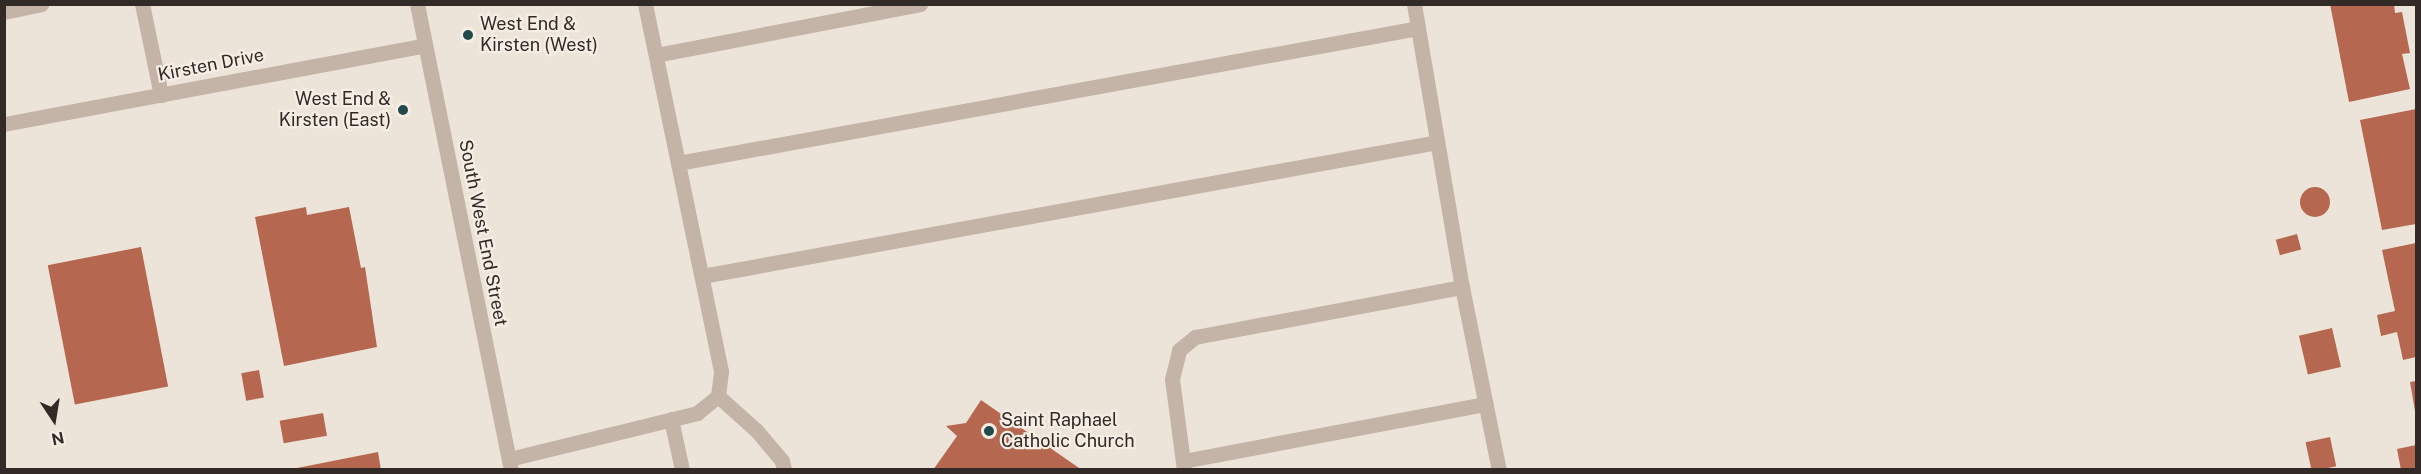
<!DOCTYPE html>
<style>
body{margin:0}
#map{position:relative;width:2421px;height:474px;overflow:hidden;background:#ede4d9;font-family:"Public Sans",sans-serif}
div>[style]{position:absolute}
.building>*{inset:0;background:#b5684f;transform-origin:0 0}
.round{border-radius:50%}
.service>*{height:15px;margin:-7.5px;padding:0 7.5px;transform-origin:7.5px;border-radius:7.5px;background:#c3b4a7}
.minor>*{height:15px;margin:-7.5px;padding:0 7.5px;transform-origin:7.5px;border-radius:7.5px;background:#c3b4a7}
.tertiary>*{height:15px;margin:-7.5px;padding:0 7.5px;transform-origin:7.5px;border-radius:7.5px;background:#c3b4a7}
.dots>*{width:16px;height:16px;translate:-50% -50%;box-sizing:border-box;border:3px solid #f6eee4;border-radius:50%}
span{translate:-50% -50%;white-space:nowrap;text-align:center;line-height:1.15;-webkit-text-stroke:4.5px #f6eee4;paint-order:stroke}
.poi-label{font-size:18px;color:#312a26}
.left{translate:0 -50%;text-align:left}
.right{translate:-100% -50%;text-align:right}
.street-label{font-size:18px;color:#312a26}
.frame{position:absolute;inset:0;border:6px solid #312a26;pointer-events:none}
.north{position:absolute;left:24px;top:390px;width:60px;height:60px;-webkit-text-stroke:4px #f6eee4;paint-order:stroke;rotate:168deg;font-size:16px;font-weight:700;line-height:24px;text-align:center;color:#312a26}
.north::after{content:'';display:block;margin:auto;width:21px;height:27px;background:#312a26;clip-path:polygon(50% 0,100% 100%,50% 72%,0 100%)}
</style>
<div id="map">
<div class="building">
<i style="clip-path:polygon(2330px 4px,2394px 4px,2395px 13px,2402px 12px,2410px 53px,2402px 54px,2410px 89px,2349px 102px)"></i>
<i style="clip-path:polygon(2416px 109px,2416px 224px,2382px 230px,2360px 120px)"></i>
<i class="round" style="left:2300px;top:187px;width:30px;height:30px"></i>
<i style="clip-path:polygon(306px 207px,307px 215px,349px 207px,361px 268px,365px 267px,377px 347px,284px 366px,255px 217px)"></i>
<i style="left:2297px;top:234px;width:16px;height:22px;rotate:75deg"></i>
<i style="clip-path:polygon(2416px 243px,2416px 357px,2403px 360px,2397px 332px,2381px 336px,2377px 315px,2395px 311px,2382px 250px)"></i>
<i style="left:141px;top:247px;width:142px;height:95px;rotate:79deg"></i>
<i style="left:2332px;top:328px;width:40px;height:34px;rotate:77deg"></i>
<i style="left:259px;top:370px;width:28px;height:18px;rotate:80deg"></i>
<i style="clip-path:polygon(2416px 381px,2416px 411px,2415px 411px,2410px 382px)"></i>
<i style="clip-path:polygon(981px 400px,1082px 470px,933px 470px,957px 436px,946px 426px,966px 423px)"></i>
<i style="left:323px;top:413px;width:23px;height:44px;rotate:80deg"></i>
<i style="left:2330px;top:437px;width:30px;height:25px;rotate:78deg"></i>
<i style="clip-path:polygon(2416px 445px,2416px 470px,2401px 470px,2397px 449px)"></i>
<i style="clip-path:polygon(378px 452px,381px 470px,297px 470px,297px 468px)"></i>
</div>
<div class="service">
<i style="left:142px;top:4px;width:93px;rotate:78.2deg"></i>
<i style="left:1414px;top:4px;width:287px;rotate:80.4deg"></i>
<i style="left:4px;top:12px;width:38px;rotate:-12deg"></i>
<i style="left:656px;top:55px;width:269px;rotate:-10.9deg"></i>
<i style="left:678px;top:163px;width:752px;rotate:-10.34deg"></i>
<i style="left:702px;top:276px;width:747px;rotate:-10.33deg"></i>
<i style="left:718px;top:396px;width:52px;rotate:41.9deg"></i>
<i style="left:757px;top:431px;width:39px;rotate:50deg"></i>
<i style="left:782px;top:461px;width:9px;rotate:77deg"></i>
<i style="left:671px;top:419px;width:52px;rotate:77.8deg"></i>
<i style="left:509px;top:459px;width:194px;rotate:-13.7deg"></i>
<i style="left:697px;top:413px;width:27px;rotate:-39deg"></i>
<i style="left:718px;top:396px;width:25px;rotate:-83deg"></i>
<i style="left:721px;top:371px;width:375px;rotate:-101.7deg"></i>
<i style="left:1183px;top:461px;width:308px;rotate:-10.7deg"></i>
<i style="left:1184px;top:470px;width:92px;rotate:-97.5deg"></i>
<i style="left:1172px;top:379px;width:30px;rotate:-76deg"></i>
<i style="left:1179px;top:350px;width:21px;rotate:-39deg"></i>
<i style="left:1195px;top:337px;width:272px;rotate:-10.6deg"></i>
<i style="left:1462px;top:287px;width:187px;rotate:78.6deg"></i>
</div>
<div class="minor">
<i style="left:4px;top:124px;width:428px;rotate:-10.6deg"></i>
</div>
<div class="tertiary">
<i style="left:417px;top:4px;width:475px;rotate:78.6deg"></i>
</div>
<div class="dots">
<i style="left:468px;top:35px;background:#22494c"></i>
<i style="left:403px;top:110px;background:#22494c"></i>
<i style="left:989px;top:431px;background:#22494c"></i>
</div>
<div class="poi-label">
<span class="left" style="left:480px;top:35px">West End &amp;<br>Kirsten (West)</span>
<span class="right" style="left:391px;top:110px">West End &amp;<br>Kirsten (East)</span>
<span class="left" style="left:1001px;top:431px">Saint Raphael<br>Catholic Church</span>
</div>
<div class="street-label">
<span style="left:211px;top:65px;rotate:-11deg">Kirsten Drive</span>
<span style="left:483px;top:233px;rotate:79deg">South West End Street</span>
</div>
<div class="frame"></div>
<div class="north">N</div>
</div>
